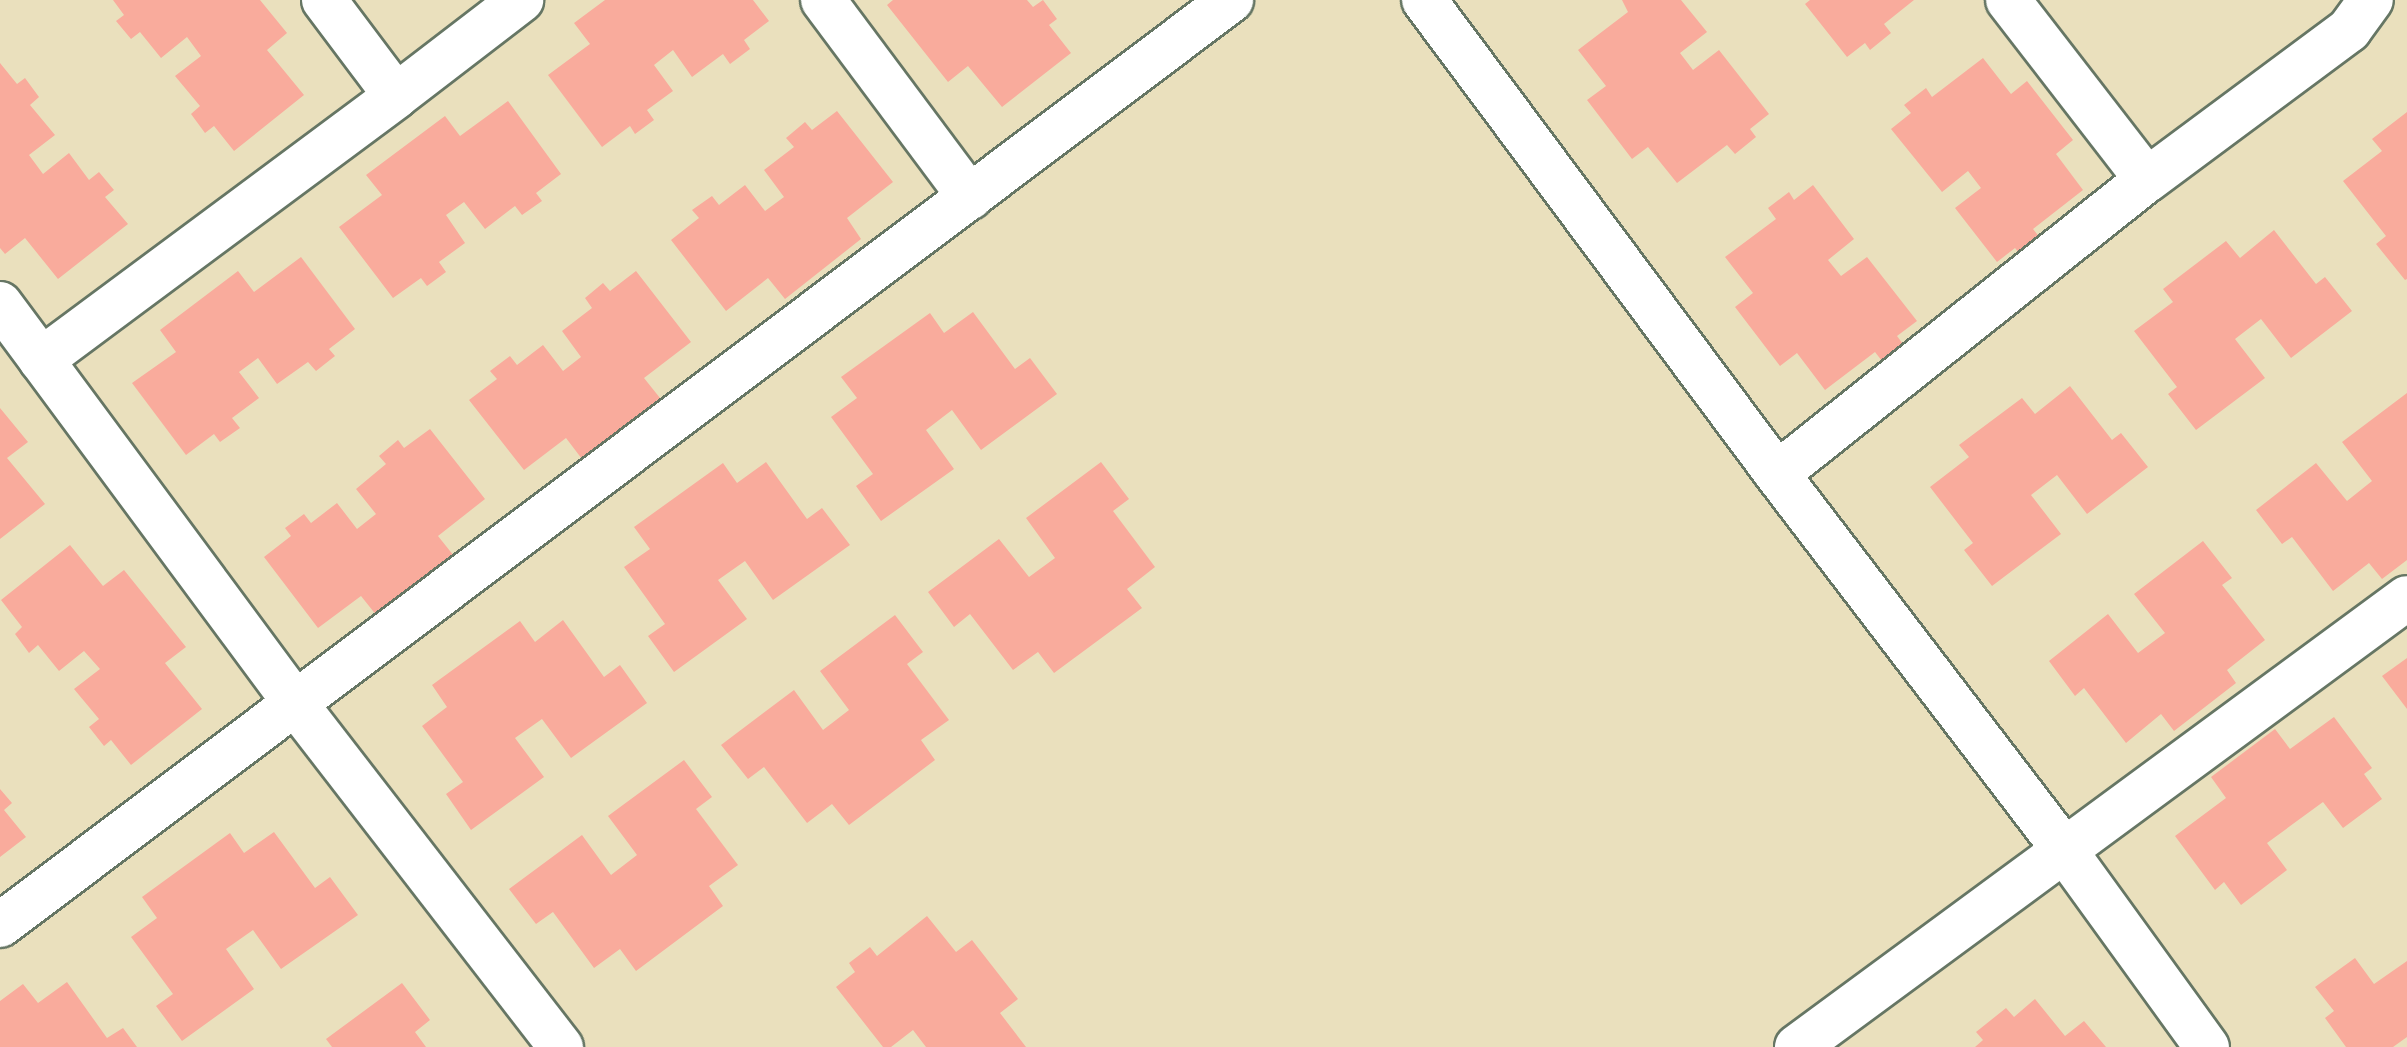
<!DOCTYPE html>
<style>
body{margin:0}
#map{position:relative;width:2407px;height:1047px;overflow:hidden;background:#eae0bd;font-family:Sriracha,sans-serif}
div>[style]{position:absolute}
.building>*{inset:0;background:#f9ab9c}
.roads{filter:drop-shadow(2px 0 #667664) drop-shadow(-2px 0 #667664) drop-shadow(0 2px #667664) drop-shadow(0 -2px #667664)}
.minor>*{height:44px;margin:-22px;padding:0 22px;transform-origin:22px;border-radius:22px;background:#fff}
span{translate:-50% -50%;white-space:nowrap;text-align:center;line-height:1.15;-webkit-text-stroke:6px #f6f6f2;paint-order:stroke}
</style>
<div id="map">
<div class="building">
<i style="clip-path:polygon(113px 0,260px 0,287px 33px,267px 50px,304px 95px,234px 151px,214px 126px,205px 133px,191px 114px,200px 106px,175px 76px,201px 56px,187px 37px,161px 58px,140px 32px,131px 39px,116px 21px,124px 15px)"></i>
<i style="clip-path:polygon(605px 0,753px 0,769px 21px,744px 40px,750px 49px,730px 64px,723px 54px,692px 77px,673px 50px,654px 65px,673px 91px,647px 110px,654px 120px,635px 134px,630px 126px,602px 147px,548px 75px,590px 44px,574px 23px)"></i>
<i style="clip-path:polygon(893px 0,1027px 0,1033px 7px,1043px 0,1057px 19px,1049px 25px,1071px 53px,1002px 107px,968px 66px,948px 82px,887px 5px)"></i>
<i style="clip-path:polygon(1622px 0,1681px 0,1707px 32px,1680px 53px,1693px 70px,1719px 50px,1769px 114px,1750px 129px,1756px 137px,1735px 154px,1727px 145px,1677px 183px,1648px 147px,1632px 159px,1587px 100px,1606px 86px,1578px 50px,1628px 12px)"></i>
<i style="clip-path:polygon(1810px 0,1914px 0,1884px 24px,1891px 33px,1870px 50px,1865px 43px,1847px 57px,1805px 4px)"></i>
<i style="clip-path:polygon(1983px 58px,2011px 94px,2027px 81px,2073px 140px,2056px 154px,2083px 190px,2033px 229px,2041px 239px,2021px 255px,2015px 248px,1997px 262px,1955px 208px,1981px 188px,1968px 171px,1942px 192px,1891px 129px,1911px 113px,1904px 105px,1926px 88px,1932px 97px)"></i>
<i style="clip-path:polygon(0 63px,17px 84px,25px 78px,39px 97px,30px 105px,55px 135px,29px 155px,43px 174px,69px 153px,89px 180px,99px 172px,114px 190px,105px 197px,128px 224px,58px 279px,25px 238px,5px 254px,0 248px)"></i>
<i style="clip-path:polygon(508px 101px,561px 174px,536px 193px,542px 201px,522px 215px,515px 206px,485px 229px,464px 202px,446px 215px,465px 243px,439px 262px,446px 272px,427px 286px,421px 278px,393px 298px,339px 227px,382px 195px,366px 175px,445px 116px,460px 136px)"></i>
<i style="clip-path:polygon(837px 111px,893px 182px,847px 218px,861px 239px,785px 299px,768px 278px,726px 311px,671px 240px,699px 218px,692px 210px,712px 196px,719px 205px,745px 185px,765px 211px,784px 197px,764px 170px,794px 147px,786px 138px,805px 122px,812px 130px)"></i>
<i style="clip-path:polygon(2407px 112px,2407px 279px,2405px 280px,2376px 244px,2386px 236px,2343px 181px,2382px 151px,2372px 139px)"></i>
<i style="clip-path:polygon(1813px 185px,1854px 239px,1828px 260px,1841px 276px,1867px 257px,1917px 321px,1897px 336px,1903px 344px,1882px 361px,1875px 352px,1825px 390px,1797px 353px,1780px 366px,1735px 307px,1753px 293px,1725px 257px,1776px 219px,1768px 208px,1789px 192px,1794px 200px)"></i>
<i style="clip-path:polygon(2274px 230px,2316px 284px,2325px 277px,2352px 311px,2291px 358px,2261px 319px,2235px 339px,2265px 378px,2196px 430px,2168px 394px,2177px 387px,2134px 331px,2173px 302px,2163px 289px,2226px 241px,2240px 258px)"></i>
<i style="clip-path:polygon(301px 257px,355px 329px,329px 349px,335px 356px,316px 371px,308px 362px,277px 384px,258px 358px,239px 372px,259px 398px,232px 418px,240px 428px,220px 442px,214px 434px,186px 455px,132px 383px,176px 352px,160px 330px,238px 271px,254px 292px)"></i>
<i style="clip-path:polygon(636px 271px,691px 342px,644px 378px,660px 398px,582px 459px,566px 438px,524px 470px,469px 400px,497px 379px,490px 371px,510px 356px,517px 365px,543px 345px,563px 371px,581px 357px,562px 331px,592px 308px,585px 298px,603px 283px,610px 291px)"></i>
<i style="clip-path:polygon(973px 312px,1015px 369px,1030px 358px,1057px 394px,981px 450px,952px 410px,926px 430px,954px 469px,881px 521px,856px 486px,873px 474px,831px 417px,857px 398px,841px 377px,930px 313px,944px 333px)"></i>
<i style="clip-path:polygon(2070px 386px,2112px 440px,2121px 433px,2148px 467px,2087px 514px,2057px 475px,2031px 495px,2061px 534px,1992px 586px,1964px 550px,1973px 543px,1930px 487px,1969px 457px,1959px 445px,2022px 398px,2035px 414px)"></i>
<i style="clip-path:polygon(2407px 393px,2407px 560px,2382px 579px,2369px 563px,2333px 591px,2292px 537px,2282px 544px,2256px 510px,2316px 463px,2347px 501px,2372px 481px,2342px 442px)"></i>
<i style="clip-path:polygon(0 408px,28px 442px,7px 458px,45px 504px,0 539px)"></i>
<i style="clip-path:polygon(430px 429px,485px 499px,438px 536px,454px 556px,377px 616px,361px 596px,318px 628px,264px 557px,291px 536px,285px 528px,304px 514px,311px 523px,337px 503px,357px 529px,376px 514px,356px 489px,386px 464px,379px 456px,398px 440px,404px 448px)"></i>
<i style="clip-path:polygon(766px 462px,807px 519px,822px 508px,850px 545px,773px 600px,745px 561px,718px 580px,747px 619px,674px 672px,648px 636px,665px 624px,624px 567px,650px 549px,634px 527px,723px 463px,737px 483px)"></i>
<i style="clip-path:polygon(1101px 462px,1129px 499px,1113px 511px,1155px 567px,1127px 589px,1142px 608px,1054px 673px,1038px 652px,1013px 670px,970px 614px,954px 627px,928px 592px,999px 539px,1029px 577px,1055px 558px,1026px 518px)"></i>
<i style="clip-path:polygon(2203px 541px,2232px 578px,2222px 585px,2265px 640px,2227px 670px,2236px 683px,2174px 731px,2161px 714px,2126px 743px,2084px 688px,2075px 696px,2049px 661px,2108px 614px,2138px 653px,2165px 633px,2134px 594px)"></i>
<i style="clip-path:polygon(70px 545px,103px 586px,124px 570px,186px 647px,165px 663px,202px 709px,131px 765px,111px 740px,104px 746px,89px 727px,99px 719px,74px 689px,100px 669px,84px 651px,59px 671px,38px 645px,29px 653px,15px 634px,22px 627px,1px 600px)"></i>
<i style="clip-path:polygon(895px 615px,923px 652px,907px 664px,949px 720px,921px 740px,935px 760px,849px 825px,832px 804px,807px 823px,764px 767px,748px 779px,721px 745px,794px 690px,823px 730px,849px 710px,820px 671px)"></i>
<i style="clip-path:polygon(563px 620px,604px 677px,620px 665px,647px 703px,571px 758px,542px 719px,515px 738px,544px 777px,471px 830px,446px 794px,463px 782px,422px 726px,447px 707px,432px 685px,520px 621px,535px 642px)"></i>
<i style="clip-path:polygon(2407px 658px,2407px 709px,2382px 676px)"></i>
<i style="clip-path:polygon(2334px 717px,2372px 768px,2364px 774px,2382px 799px,2343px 828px,2323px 802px,2267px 843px,2287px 870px,2241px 905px,2224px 882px,2215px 890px,2175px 836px,2226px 798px,2211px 777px,2275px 729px,2290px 749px)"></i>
<i style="clip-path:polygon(684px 760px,712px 797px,696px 809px,738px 865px,709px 886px,723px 906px,636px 971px,620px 949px,594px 968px,553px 912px,536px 924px,509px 889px,582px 835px,611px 875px,637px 855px,608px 816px)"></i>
<i style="clip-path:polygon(0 789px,12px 803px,4px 810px,26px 837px,0 857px)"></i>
<i style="clip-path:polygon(274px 832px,315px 888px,330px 877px,358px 915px,281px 969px,253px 930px,226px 949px,254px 989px,182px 1041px,156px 1006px,173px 994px,131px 937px,157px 918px,142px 897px,230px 833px,244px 853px)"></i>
<i style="clip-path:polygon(927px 916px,956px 952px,972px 940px,1018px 999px,1000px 1013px,1026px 1047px,926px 1047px,913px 1030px,891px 1047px,883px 1047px,836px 987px,855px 972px,849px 963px,870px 947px,877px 956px)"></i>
<i style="clip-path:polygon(2355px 958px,2374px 984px,2407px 961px,2407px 1037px,2393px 1047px,2346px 1047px,2325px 1018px,2334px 1011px,2315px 987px)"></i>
<i style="clip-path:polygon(67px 982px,107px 1038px,123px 1028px,137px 1047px,0 1047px,0 1001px,23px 984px,38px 1003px)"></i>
<i style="clip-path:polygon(402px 983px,430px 1020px,415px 1032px,426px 1047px,332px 1047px,326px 1039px)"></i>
<i style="clip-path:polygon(2035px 999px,2065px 1036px,2084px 1021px,2106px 1047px,1975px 1047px,1983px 1040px,1976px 1032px,2006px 1008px,2014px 1017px)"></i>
</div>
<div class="roads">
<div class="minor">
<i style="left:324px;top:0;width:120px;rotate:53.1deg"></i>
<i style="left:396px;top:96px;width:158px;rotate:-37.5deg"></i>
<i style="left:823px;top:0;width:246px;rotate:53.3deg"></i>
<i style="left:1424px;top:0;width:591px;rotate:53.32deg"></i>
<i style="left:1777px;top:474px;width:474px;rotate:52.6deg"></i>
<i style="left:2065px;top:851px;width:242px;rotate:54.1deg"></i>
<i style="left:2008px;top:0;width:227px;rotate:52.3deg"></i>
<i style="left:0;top:304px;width:496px;rotate:53.5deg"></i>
<i style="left:295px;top:703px;width:435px;rotate:52.3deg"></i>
<i style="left:41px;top:360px;width:442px;rotate:-36.6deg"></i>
<i style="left:1777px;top:474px;width:473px;rotate:-38.5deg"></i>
<i style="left:2147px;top:180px;width:252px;rotate:-36.6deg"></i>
<i style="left:2349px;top:30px;width:37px;rotate:-54deg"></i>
<i style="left:0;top:925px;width:1540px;rotate:-36.92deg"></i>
<i style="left:1797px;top:1047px;width:757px;rotate:-36.36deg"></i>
</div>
</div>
</div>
